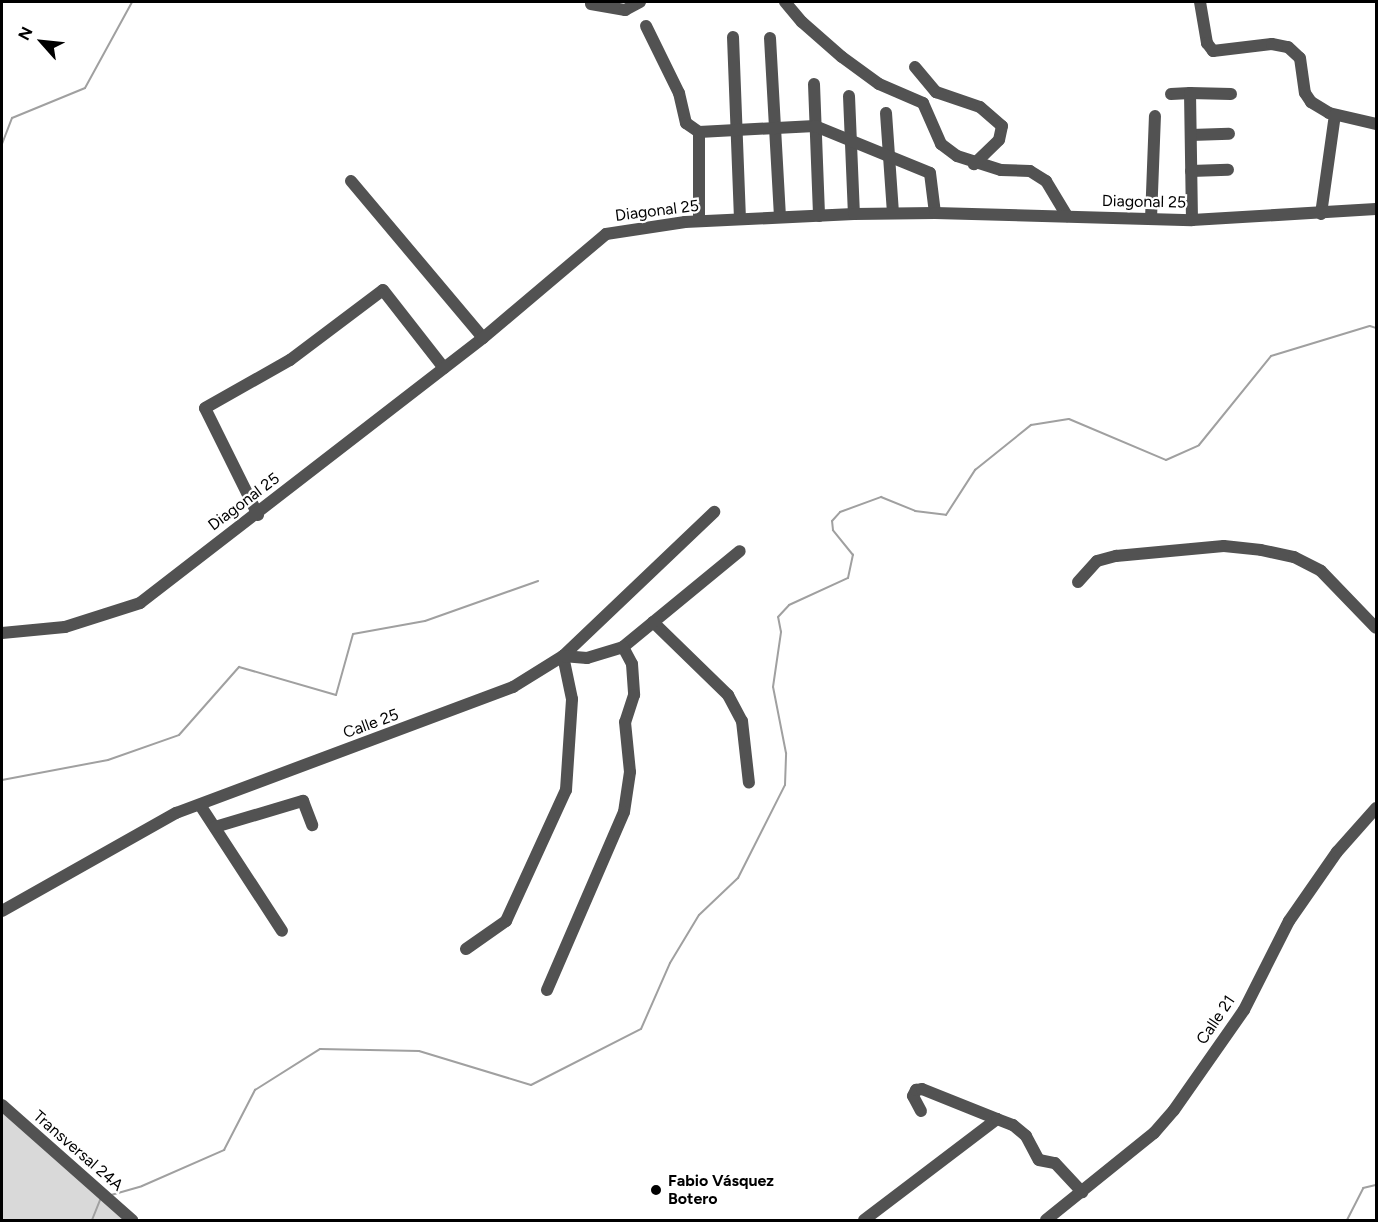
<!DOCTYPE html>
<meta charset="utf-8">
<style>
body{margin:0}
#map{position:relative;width:1378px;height:1222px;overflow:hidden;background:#fff;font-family:Figtree,sans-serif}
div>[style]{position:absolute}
.green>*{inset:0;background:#d9d9d9}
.stream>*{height:2px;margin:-1px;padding:0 1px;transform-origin:1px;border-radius:1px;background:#a0a0a0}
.minor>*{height:12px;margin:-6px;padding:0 6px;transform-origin:6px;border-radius:6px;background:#525252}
.dots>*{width:16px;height:16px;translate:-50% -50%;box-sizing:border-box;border:3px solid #fff;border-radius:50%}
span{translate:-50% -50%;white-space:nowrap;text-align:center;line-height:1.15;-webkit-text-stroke:4.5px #fff;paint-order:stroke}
.street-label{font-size:16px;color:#000}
.poi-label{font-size:16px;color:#000;font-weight:700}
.left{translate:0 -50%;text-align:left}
.frame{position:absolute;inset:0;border:3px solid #000;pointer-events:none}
.north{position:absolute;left:12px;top:12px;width:60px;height:60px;-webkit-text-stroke:4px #fff;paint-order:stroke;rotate:297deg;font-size:16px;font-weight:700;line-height:24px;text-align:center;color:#000}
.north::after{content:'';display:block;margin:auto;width:21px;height:27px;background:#000;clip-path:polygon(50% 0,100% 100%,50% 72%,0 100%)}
</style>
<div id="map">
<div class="green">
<i style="clip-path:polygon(2px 1105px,132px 1220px,2px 1220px)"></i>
</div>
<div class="stream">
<i style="left:2px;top:144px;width:28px;rotate:-69deg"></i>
<i style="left:12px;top:118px;width:79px;rotate:-22.3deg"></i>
<i style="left:85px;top:88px;width:98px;rotate:-61.3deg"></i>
<i style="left:2px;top:780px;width:108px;rotate:-10.7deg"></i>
<i style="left:108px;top:760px;width:75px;rotate:-19.4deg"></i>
<i style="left:179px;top:735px;width:91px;rotate:-48.6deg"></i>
<i style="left:239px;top:667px;width:101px;rotate:16.1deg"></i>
<i style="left:336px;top:695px;width:63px;rotate:-74.4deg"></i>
<i style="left:353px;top:634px;width:73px;rotate:-10.2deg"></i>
<i style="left:425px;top:621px;width:120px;rotate:-19.5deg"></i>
<i style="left:111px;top:1195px;width:32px;rotate:-16deg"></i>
<i style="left:142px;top:1186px;width:90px;rotate:-23.7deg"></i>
<i style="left:224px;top:1150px;width:68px;rotate:-62.7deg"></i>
<i style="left:255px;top:1090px;width:77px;rotate:-32.2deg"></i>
<i style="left:320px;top:1049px;width:99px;rotate:1.2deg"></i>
<i style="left:419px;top:1051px;width:117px;rotate:16.9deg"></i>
<i style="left:531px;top:1085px;width:123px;rotate:-27deg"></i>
<i style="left:641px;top:1029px;width:72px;rotate:-66.3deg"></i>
<i style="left:670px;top:963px;width:56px;rotate:-58.9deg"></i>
<i style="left:699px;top:915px;width:54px;rotate:-43.5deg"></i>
<i style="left:738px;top:878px;width:104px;rotate:-63.2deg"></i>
<i style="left:785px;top:785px;width:32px;rotate:-88deg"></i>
<i style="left:786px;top:753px;width:67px;rotate:-101.1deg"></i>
<i style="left:773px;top:687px;width:56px;rotate:-81.7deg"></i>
<i style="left:781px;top:632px;width:15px;rotate:-101deg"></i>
<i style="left:778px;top:617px;width:16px;rotate:-47deg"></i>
<i style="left:789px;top:605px;width:65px;rotate:-24.6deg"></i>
<i style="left:848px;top:578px;width:24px;rotate:-78deg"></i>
<i style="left:853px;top:555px;width:32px;rotate:-129deg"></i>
<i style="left:833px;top:530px;width:9px;rotate:-96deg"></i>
<i style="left:832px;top:521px;width:12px;rotate:-48deg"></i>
<i style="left:840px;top:512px;width:44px;rotate:-20.1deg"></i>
<i style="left:881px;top:497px;width:37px;rotate:22deg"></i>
<i style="left:915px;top:511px;width:31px;rotate:7deg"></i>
<i style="left:946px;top:515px;width:54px;rotate:-57.2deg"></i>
<i style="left:975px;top:470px;width:72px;rotate:-38.8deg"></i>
<i style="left:1031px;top:425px;width:38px;rotate:-9deg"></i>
<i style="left:1069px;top:419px;width:105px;rotate:22.9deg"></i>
<i style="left:1166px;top:460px;width:36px;rotate:-24deg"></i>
<i style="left:1199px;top:445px;width:114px;rotate:-51deg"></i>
<i style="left:1271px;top:356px;width:103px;rotate:-16.9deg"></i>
<i style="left:1370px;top:326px;width:6px;rotate:18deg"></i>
<i style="left:92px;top:1220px;width:24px;rotate:-68deg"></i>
<i style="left:1347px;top:1220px;width:36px;rotate:-63deg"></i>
<i style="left:1363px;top:1188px;width:13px;rotate:-13deg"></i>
</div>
<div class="minor">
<i style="left:785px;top:2px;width:26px;rotate:50deg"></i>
<i style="left:802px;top:22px;width:53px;rotate:41.2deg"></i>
<i style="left:842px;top:57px;width:46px;rotate:36.1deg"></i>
<i style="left:879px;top:84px;width:48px;rotate:23.4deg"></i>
<i style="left:923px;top:103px;width:45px;rotate:66.3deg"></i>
<i style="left:941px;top:144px;width:20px;rotate:37deg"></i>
<i style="left:957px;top:156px;width:46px;rotate:17.7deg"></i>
<i style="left:1001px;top:170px;width:29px;rotate:2deg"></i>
<i style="left:1030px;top:171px;width:19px;rotate:32deg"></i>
<i style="left:1046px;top:181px;width:41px;rotate:59deg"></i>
<i style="left:1200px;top:2px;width:42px;rotate:80.3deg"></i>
<i style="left:1207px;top:43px;width:10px;rotate:53deg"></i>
<i style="left:1213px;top:51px;width:59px;rotate:-6.8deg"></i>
<i style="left:1272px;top:44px;width:16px;rotate:11deg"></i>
<i style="left:1288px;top:47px;width:16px;rotate:43deg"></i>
<i style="left:1300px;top:58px;width:35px;rotate:82deg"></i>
<i style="left:1305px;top:93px;width:11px;rotate:56deg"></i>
<i style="left:1311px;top:102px;width:21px;rotate:31deg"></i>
<i style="left:1329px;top:113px;width:48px;rotate:13.2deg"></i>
<i style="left:591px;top:4px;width:35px;rotate:10deg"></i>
<i style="left:625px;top:10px;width:17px;rotate:-28deg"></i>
<i style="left:646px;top:26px;width:75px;rotate:63.8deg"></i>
<i style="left:679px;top:93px;width:31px;rotate:77deg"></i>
<i style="left:686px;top:123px;width:16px;rotate:35deg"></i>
<i style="left:699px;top:132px;width:89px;rotate:90deg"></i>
<i style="left:733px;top:37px;width:182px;rotate:87.8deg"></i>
<i style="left:770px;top:38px;width:179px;rotate:86.8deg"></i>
<i style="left:915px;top:67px;width:33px;rotate:50deg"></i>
<i style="left:936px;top:92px;width:46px;rotate:18.8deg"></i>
<i style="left:980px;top:107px;width:29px;rotate:41deg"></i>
<i style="left:1002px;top:126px;width:14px;rotate:102deg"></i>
<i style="left:999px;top:140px;width:35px;rotate:136deg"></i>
<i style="left:814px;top:84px;width:132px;rotate:87.8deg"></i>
<i style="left:1171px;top:94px;width:19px;rotate:-3deg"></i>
<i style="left:849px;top:96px;width:118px;rotate:87.6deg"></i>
<i style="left:886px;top:113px;width:100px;rotate:86deg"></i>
<i style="left:699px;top:132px;width:116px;rotate:-3deg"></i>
<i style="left:815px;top:126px;width:124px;rotate:22.2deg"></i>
<i style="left:930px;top:173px;width:40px;rotate:82.9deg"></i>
<i style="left:1191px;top:135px;width:38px;rotate:-2deg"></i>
<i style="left:1191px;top:171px;width:37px;rotate:-2deg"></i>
<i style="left:351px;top:181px;width:205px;rotate:49.9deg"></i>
<i style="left:1321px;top:214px;width:100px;rotate:-82deg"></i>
<i style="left:1151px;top:219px;width:103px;rotate:-87.8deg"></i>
<i style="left:1192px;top:220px;width:127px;rotate:-90.9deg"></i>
<i style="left:1190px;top:93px;width:41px;rotate:1.4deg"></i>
<i style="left:258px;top:515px;width:119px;rotate:-116.4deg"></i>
<i style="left:205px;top:408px;width:98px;rotate:-29.5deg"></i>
<i style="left:290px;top:360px;width:116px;rotate:-37deg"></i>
<i style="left:383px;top:290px;width:99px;rotate:52deg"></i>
<i style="left:1078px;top:582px;width:28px;rotate:-48deg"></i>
<i style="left:1097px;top:561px;width:20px;rotate:-15deg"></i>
<i style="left:1116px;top:556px;width:108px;rotate:-5.3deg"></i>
<i style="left:1224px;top:546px;width:37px;rotate:6deg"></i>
<i style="left:1261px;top:550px;width:34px;rotate:12deg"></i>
<i style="left:1294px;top:557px;width:30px;rotate:27deg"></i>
<i style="left:1321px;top:571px;width:79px;rotate:46deg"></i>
<i style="left:653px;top:622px;width:105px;rotate:44.2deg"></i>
<i style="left:728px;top:695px;width:30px;rotate:62deg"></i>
<i style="left:742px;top:721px;width:62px;rotate:83.6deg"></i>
<i style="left:2px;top:633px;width:63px;rotate:-5.4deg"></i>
<i style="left:65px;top:627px;width:79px;rotate:-17.7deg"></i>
<i style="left:140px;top:603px;width:433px;rotate:-37.7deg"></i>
<i style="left:483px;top:338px;width:161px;rotate:-40.2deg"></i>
<i style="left:606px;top:234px;width:80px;rotate:-8.6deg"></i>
<i style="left:685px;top:222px;width:169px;rotate:-2.7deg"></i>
<i style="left:854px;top:214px;width:81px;rotate:-0.7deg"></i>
<i style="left:935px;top:213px;width:257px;rotate:1.6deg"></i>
<i style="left:1192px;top:220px;width:184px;rotate:-3.4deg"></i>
<i style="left:623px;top:647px;width:151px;rotate:-39.4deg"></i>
<i style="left:200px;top:805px;width:150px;rotate:56.9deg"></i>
<i style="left:215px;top:827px;width:92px;rotate:-16.5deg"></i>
<i style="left:303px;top:801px;width:26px;rotate:69deg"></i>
<i style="left:2px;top:911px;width:200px;rotate:-29.4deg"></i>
<i style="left:176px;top:813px;width:360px;rotate:-20.5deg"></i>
<i style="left:513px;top:687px;width:59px;rotate:-31.8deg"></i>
<i style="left:563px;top:656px;width:209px;rotate:-43.6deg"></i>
<i style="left:466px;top:949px;width:49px;rotate:-35deg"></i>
<i style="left:506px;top:921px;width:144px;rotate:-65.4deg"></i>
<i style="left:566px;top:790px;width:91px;rotate:-86.2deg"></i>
<i style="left:572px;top:699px;width:44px;rotate:-101.8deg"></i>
<i style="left:563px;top:656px;width:24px;rotate:5deg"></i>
<i style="left:587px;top:658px;width:38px;rotate:-17deg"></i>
<i style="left:623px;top:647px;width:19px;rotate:62deg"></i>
<i style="left:632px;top:664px;width:31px;rotate:86deg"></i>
<i style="left:634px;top:695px;width:28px;rotate:108deg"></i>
<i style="left:625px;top:722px;width:50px;rotate:84.3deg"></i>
<i style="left:630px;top:772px;width:40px;rotate:98.5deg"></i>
<i style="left:624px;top:812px;width:194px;rotate:113.4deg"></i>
<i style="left:2px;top:1105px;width:174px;rotate:41.5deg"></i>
<i style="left:921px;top:1111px;width:17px;rotate:-118deg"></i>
<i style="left:913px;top:1096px;width:7px;rotate:-63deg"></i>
<i style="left:916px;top:1090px;width:6px;rotate:-9deg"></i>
<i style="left:922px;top:1089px;width:81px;rotate:21.8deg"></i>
<i style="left:864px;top:1220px;width:167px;rotate:-37.2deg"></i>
<i style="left:997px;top:1119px;width:17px;rotate:21deg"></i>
<i style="left:1013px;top:1125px;width:17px;rotate:40deg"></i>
<i style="left:1026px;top:1136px;width:27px;rotate:62deg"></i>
<i style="left:1039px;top:1160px;width:16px;rotate:11deg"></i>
<i style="left:1055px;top:1163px;width:40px;rotate:47deg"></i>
<i style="left:1046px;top:1220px;width:139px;rotate:-38.9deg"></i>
<i style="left:1154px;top:1133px;width:30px;rotate:-49deg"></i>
<i style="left:1174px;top:1110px;width:122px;rotate:-55deg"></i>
<i style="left:1244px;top:1010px;width:100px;rotate:-63.2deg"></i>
<i style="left:1289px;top:921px;width:84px;rotate:-55.2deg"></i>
<i style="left:1337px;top:852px;width:59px;rotate:-48.4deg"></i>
</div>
<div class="dots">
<i style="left:656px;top:1190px;background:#000"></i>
</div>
<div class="street-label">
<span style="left:1144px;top:202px;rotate:1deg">Diagonal 25</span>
<span style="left:657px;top:211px;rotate:-7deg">Diagonal 25</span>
<span style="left:244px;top:502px;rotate:-37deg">Diagonal 25</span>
<span style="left:371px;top:724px;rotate:-20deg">Calle 25</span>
<span style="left:1216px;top:1020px;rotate:-56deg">Calle 21</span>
<span style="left:78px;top:1151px;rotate:41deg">Transversal 24A</span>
</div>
<div class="poi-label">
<span class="left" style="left:668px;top:1190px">Fabio Vásquez<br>Botero</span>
</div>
<div class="frame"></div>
<div class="north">N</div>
</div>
